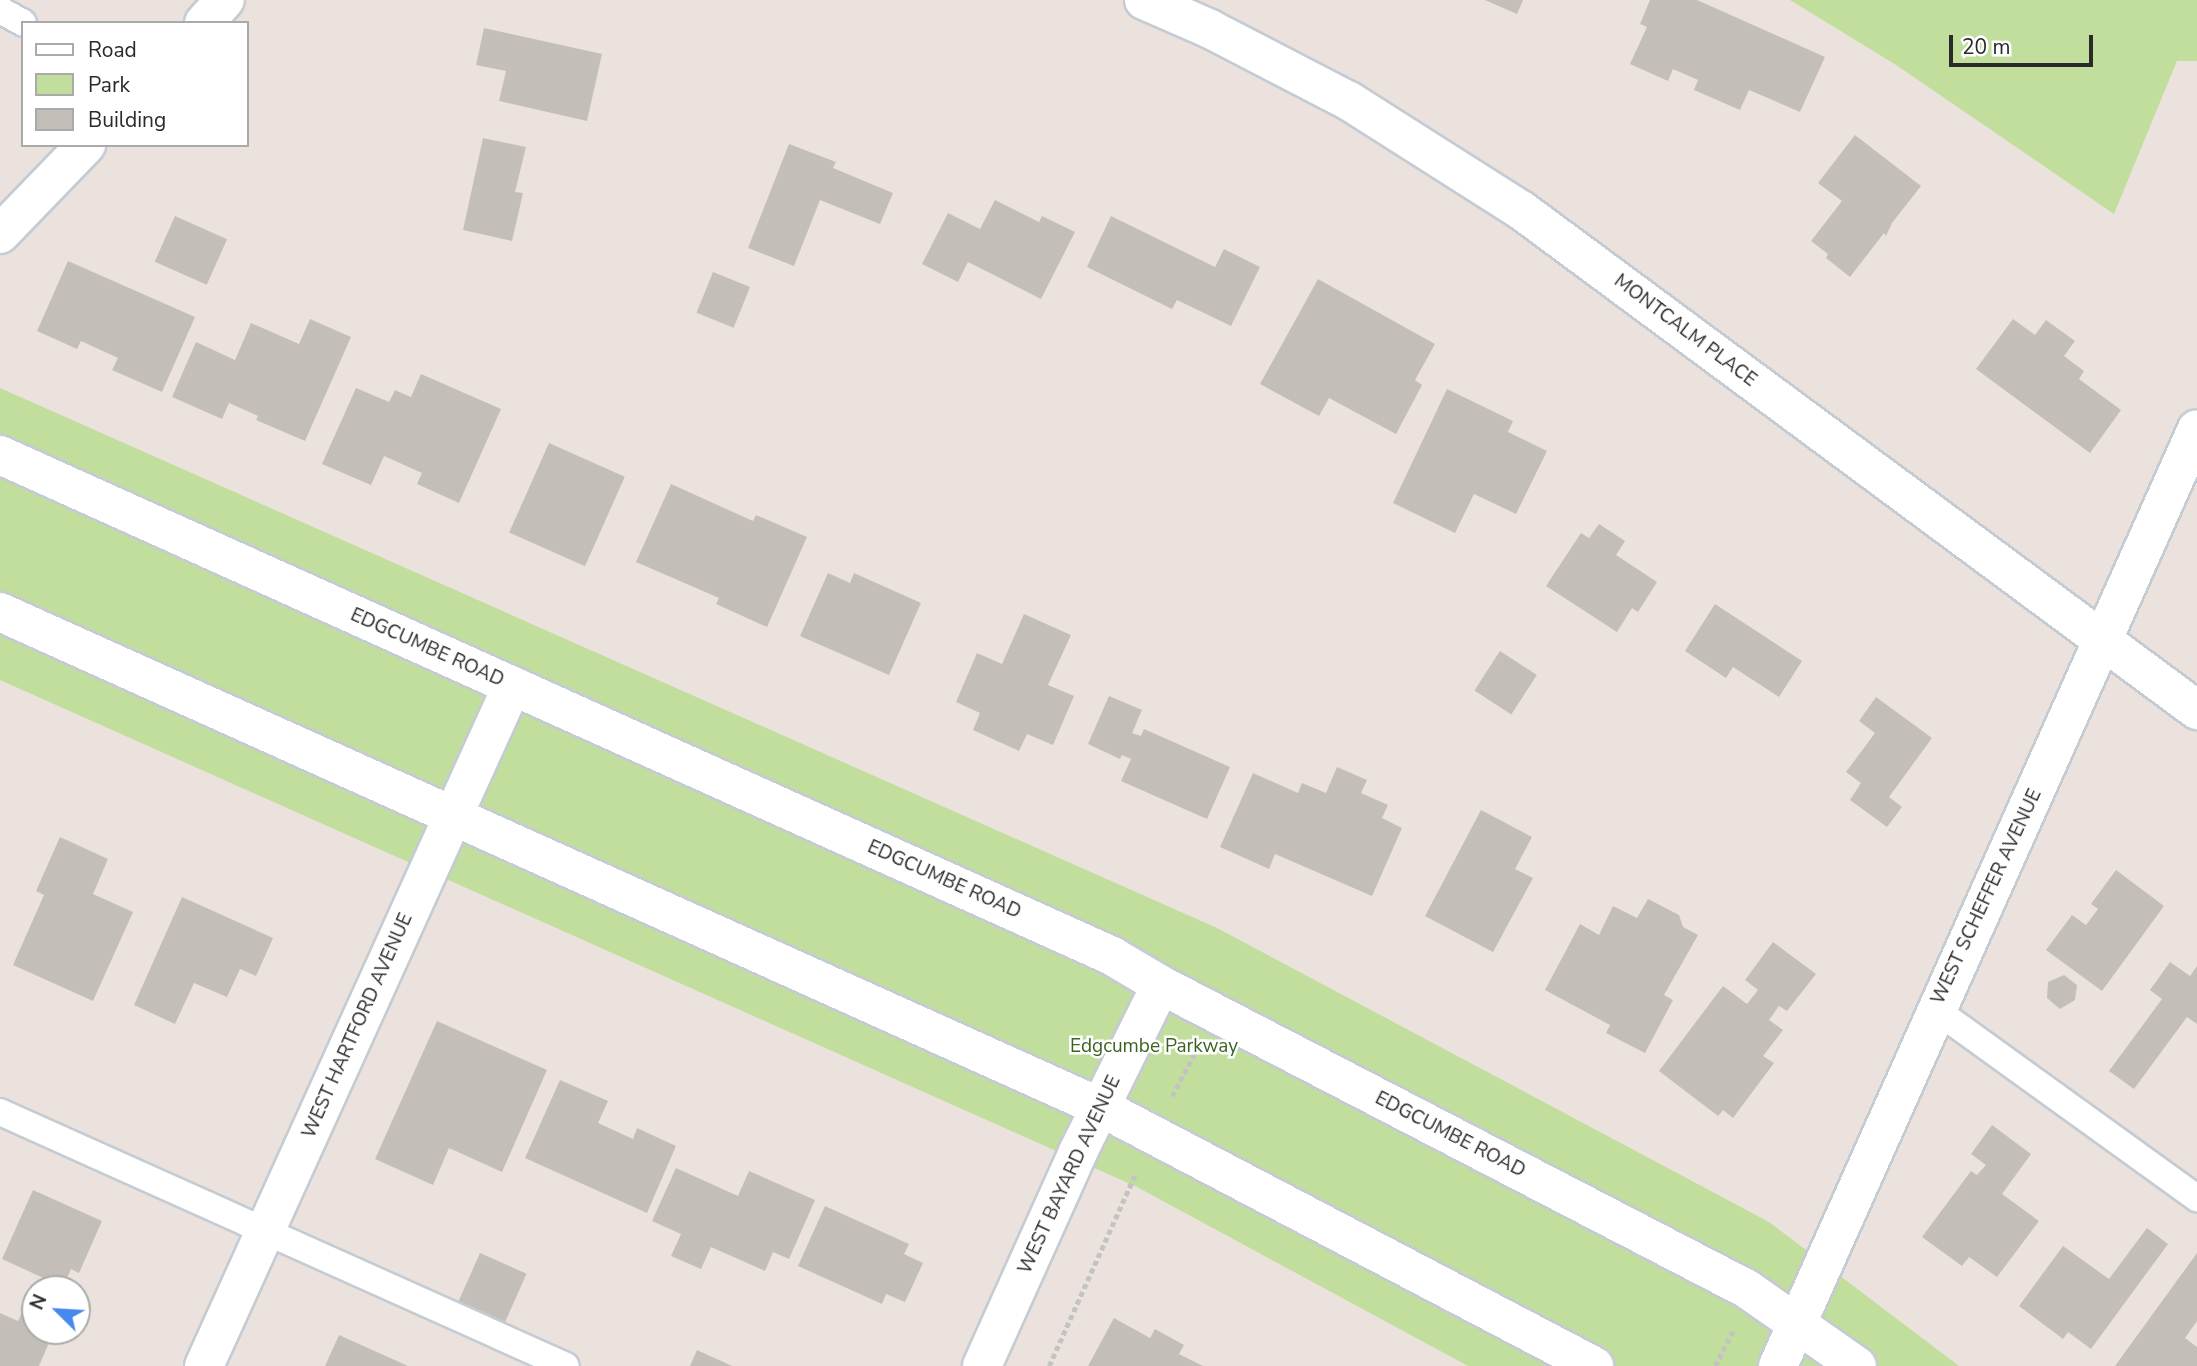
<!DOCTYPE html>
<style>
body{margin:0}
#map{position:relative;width:2197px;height:1366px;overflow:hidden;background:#ebe2dd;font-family:"Nunito Sans",sans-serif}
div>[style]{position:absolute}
.green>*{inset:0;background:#c1de9d}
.building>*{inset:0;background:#c4beb9;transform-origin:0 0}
.path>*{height:4.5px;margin-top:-2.25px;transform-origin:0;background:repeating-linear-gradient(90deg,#c3c3c3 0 5px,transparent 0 8.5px)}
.roads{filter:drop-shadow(2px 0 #c5cbd3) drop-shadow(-2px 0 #c5cbd3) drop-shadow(0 2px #c5cbd3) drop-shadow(0 -2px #c5cbd3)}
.lane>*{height:26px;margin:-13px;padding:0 13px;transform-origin:13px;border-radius:13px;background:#fff}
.street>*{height:38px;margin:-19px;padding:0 19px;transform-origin:19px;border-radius:19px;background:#fff}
.secondary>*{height:38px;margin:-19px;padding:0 19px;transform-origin:19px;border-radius:19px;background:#fff}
span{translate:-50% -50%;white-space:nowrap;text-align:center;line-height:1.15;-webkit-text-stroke:5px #fff;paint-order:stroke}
.street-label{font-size:19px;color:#2a2a2a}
.park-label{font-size:19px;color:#3b631f}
.legend{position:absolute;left:21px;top:21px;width:228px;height:126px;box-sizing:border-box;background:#fff;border:2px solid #aaa;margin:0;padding:9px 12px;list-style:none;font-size:21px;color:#2a2a2a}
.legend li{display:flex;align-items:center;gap:14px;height:35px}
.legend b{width:35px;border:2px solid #aaa}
.north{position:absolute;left:21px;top:1275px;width:70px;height:70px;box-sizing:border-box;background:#fff;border:2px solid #aaa;border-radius:50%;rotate:294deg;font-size:19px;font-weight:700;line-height:28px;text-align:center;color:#2a2a2a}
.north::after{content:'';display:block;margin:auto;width:24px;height:32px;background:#4889ee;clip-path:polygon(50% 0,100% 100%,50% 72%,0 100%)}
.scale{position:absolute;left:1949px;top:35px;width:144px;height:32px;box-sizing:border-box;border:4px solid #2a2a2a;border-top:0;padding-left:9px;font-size:21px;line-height:24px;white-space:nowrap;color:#2a2a2a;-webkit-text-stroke:5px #fff;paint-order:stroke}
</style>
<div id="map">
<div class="green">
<i style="clip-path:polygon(1790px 0,2197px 0,2197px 61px,2177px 61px,2114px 214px,1896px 65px)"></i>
<i style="clip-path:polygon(0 388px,1217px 928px,1769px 1222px,1959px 1366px,1468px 1366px,1137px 1187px,0 680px)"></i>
</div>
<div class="building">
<i style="clip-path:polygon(1485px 0,1523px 0,1517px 14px)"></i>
<i style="clip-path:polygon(1650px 0,1697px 0,1825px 57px,1800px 112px,1749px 90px,1740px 110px,1694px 90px,1698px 80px,1673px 69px,1668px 81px,1630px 64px,1647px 27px,1640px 24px)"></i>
<i style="clip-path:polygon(484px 28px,602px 54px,587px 121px,499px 101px,506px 71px,476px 65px)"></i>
<i style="clip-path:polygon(1855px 135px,1921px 186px,1892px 223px,1886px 236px,1884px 233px,1850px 277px,1826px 258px,1828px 254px,1811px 241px,1842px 201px,1818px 183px)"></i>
<i style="clip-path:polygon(483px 138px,526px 147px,515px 192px,523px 193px,512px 241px,463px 230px)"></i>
<i style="clip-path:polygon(789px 144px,836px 162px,833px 168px,893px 193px,880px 224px,820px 200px,794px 266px,748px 248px)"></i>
<i style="clip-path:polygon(995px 200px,1039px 222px,1042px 216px,1075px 232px,1041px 299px,968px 262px,958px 282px,922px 264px,948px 213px,980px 229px)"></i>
<i style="left:175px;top:216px;width:57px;height:50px;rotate:24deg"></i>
<i style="clip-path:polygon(1111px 216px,1215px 267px,1224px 249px,1260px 267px,1231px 326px,1177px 300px,1172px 309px,1087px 267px)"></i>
<i style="clip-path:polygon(68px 261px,195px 317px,162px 392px,112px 370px,118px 358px,81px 341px,77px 349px,37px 331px)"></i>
<i style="left:713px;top:272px;width:40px;height:44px;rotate:22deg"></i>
<i style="clip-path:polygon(1318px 279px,1435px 344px,1415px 380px,1422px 385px,1396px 434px,1329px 398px,1319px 416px,1260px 384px)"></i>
<i style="clip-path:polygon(310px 319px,351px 337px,305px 441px,256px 420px,258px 416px,229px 403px,222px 419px,172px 397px,196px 342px,235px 360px,251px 323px,299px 344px)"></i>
<i style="clip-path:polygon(2013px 319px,2035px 335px,2046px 320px,2075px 341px,2064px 356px,2084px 371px,2079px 379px,2121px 410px,2090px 453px,1976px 369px)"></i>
<i style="clip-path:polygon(421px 374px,501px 409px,459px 503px,417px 484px,422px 473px,384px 456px,371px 485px,322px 464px,356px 388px,389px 402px,395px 390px,411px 397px)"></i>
<i style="clip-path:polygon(1447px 389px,1513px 421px,1508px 432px,1547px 451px,1516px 514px,1474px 494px,1455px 533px,1393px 503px)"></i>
<i style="left:549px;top:443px;width:83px;height:98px;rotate:24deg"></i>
<i style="clip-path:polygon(671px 484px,753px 521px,756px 515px,807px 537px,767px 627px,716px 604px,719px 598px,636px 562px)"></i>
<i style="clip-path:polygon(1599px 524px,1625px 541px,1616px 555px,1657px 582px,1638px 612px,1632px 608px,1617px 632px,1546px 586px,1581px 533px,1589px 538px)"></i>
<i style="clip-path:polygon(828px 573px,850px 583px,854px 573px,921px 603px,889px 675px,800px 636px)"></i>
<i style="clip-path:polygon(1715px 604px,1802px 661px,1779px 697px,1733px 667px,1726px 678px,1685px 651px)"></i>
<i style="clip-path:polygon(1024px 614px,1071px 635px,1048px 685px,1074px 696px,1053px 745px,1027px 734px,1019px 751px,973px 730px,980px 713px,956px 702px,977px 653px,1002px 664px)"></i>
<i style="left:1500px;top:651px;width:44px;height:47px;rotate:33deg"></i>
<i style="clip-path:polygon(1109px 696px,1142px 710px,1132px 733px,1141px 736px,1144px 729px,1230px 767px,1207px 819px,1121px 781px,1131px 759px,1122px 755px,1120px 759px,1088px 744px)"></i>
<i style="clip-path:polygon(1876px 697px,1932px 738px,1889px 797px,1902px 807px,1887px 827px,1850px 800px,1861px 783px,1846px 772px,1875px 733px,1859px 721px)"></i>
<i style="clip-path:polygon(1337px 767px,1367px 780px,1361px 793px,1388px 805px,1382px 818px,1402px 828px,1372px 896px,1275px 854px,1269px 869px,1220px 847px,1253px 773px,1298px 793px,1302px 783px,1326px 793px)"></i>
<i style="clip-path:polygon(1481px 810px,1532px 837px,1515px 869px,1533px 878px,1493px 952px,1425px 916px)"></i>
<i style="clip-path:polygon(60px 837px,108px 859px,93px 894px,133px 912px,93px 1001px,13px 965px,44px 895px,36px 891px)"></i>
<i style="clip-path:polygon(2116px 870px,2164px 906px,2102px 991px,2046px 950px,2072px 915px,2086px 925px,2098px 909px,2091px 904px)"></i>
<i style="clip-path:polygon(182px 897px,273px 938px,256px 976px,240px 969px,227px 997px,194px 983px,175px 1024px,134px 1005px)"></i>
<i style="clip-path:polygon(1648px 899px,1679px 915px,1683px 927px,1698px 935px,1664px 995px,1673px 1000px,1645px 1053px,1606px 1033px,1610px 1025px,1545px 990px,1580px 924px,1599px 935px,1613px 906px,1637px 918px)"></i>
<i style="clip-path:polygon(1773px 942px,1816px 974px,1787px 1011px,1779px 1006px,1769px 1020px,1783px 1030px,1763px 1056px,1774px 1063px,1733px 1118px,1723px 1110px,1718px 1116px,1659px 1071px,1723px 986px,1747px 1004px,1758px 990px,1745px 980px)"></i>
<i style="clip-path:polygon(2170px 962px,2190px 976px,2197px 966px,2197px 1024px,2187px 1017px,2134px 1089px,2109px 1071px,2162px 999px,2150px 990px)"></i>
<i style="clip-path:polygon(2064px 975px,2077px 985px,2075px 1000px,2060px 1009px,2047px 998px,2048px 982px)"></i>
<i style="clip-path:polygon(437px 1021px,547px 1070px,502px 1172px,449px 1148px,433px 1185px,375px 1159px)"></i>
<i style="clip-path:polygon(560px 1080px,608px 1101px,598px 1123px,633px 1139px,637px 1128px,676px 1146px,647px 1213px,525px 1158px)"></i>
<i style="clip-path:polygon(1992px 1125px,2031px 1154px,2002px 1194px,2039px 1221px,1997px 1277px,1969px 1257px,1962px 1266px,1922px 1237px,1971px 1171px,1977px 1175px,1986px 1165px,1971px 1154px)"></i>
<i style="clip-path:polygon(676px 1168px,738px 1196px,749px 1171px,815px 1200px,789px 1259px,773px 1252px,765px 1271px,711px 1247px,701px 1269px,671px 1256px,681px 1234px,652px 1221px)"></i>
<i style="clip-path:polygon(33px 1190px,102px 1221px,79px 1273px,71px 1269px,63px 1287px,2px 1259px)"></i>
<i style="clip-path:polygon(825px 1206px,909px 1244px,904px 1254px,923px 1263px,905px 1302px,886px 1294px,882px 1304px,798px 1266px)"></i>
<i style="clip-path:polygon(2147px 1228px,2168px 1244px,2091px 1349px,2068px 1332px,2063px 1339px,2019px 1306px,2063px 1246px,2109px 1279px)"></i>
<i style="left:480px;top:1253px;width:51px;height:65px;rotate:24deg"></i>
<i style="clip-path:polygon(2197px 1253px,2197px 1321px,2185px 1338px,2197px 1347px,2197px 1366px,2115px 1366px)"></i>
<i style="clip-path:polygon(28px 1300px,35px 1303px,35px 1331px,54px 1331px,39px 1366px,0 1366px,0 1313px,18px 1321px)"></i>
<i style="clip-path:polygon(1114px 1318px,1150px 1338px,1155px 1329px,1184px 1345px,1179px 1354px,1203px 1366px,1088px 1366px)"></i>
<i style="clip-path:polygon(339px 1335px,408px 1366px,325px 1366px)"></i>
<i style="clip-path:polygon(697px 1350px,732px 1366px,690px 1366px)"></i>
</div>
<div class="path">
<i style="left:1172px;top:1096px;width:51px;rotate:-61.9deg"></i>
<i style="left:1049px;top:1366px;width:209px;rotate:-65.8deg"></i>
<i style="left:1715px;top:1366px;width:39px;rotate:-63deg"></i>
</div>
<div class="roads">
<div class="lane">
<i style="left:0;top:10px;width:26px;rotate:29deg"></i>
<i style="left:1936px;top:1010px;width:322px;rotate:35.8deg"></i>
<i style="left:0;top:1112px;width:620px;rotate:24.17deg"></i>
</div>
<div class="street">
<i style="left:1144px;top:0;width:72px;rotate:23.7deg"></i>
<i style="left:1210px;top:29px;width:157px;rotate:27.4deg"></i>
<i style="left:1349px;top:101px;width:204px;rotate:32.4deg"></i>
<i style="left:1521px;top:210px;width:841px;rotate:36.49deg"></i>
<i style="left:204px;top:23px;width:31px;rotate:-48deg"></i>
<i style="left:0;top:234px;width:124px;rotate:-46deg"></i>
<i style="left:204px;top:1366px;width:747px;rotate:-65.63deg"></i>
<i style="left:982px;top:1366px;width:235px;rotate:-65.8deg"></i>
<i style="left:1078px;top:1152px;width:186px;rotate:-63.6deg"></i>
<i style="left:1778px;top:1366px;width:1026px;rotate:-65.91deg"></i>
</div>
<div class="secondary">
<i style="left:0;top:455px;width:1220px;rotate:24.25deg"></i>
<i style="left:1112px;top:956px;width:57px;rotate:30.6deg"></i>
<i style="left:1161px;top:985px;width:660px;rotate:27.42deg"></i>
<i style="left:1747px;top:1289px;width:134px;rotate:35deg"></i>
<i style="left:0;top:612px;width:1206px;rotate:24.23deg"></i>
<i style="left:1100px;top:1107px;width:558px;rotate:27.67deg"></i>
</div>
</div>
<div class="street-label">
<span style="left:1685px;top:331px;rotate:37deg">MONTCALM PLACE</span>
<span style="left:427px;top:648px;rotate:24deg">EDGCUMBE ROAD</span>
<span style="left:944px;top:880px;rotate:24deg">EDGCUMBE ROAD</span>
<span style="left:1987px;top:897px;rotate:-65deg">WEST SCHEFFER AVENUE</span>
<span style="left:358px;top:1026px;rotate:-66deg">WEST HARTFORD AVENUE</span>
<span style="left:1450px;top:1135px;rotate:27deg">EDGCUMBE ROAD</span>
<span style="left:1070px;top:1175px;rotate:-65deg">WEST BAYARD AVENUE</span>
</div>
<div class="park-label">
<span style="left:1154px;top:1047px">Edgcumbe Parkway</span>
</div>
<ul class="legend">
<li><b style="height:9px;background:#fff"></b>Road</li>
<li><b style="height:19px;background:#c1de9d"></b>Park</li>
<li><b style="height:19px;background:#c4beb9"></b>Building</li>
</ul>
<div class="north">N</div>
<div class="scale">20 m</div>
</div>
